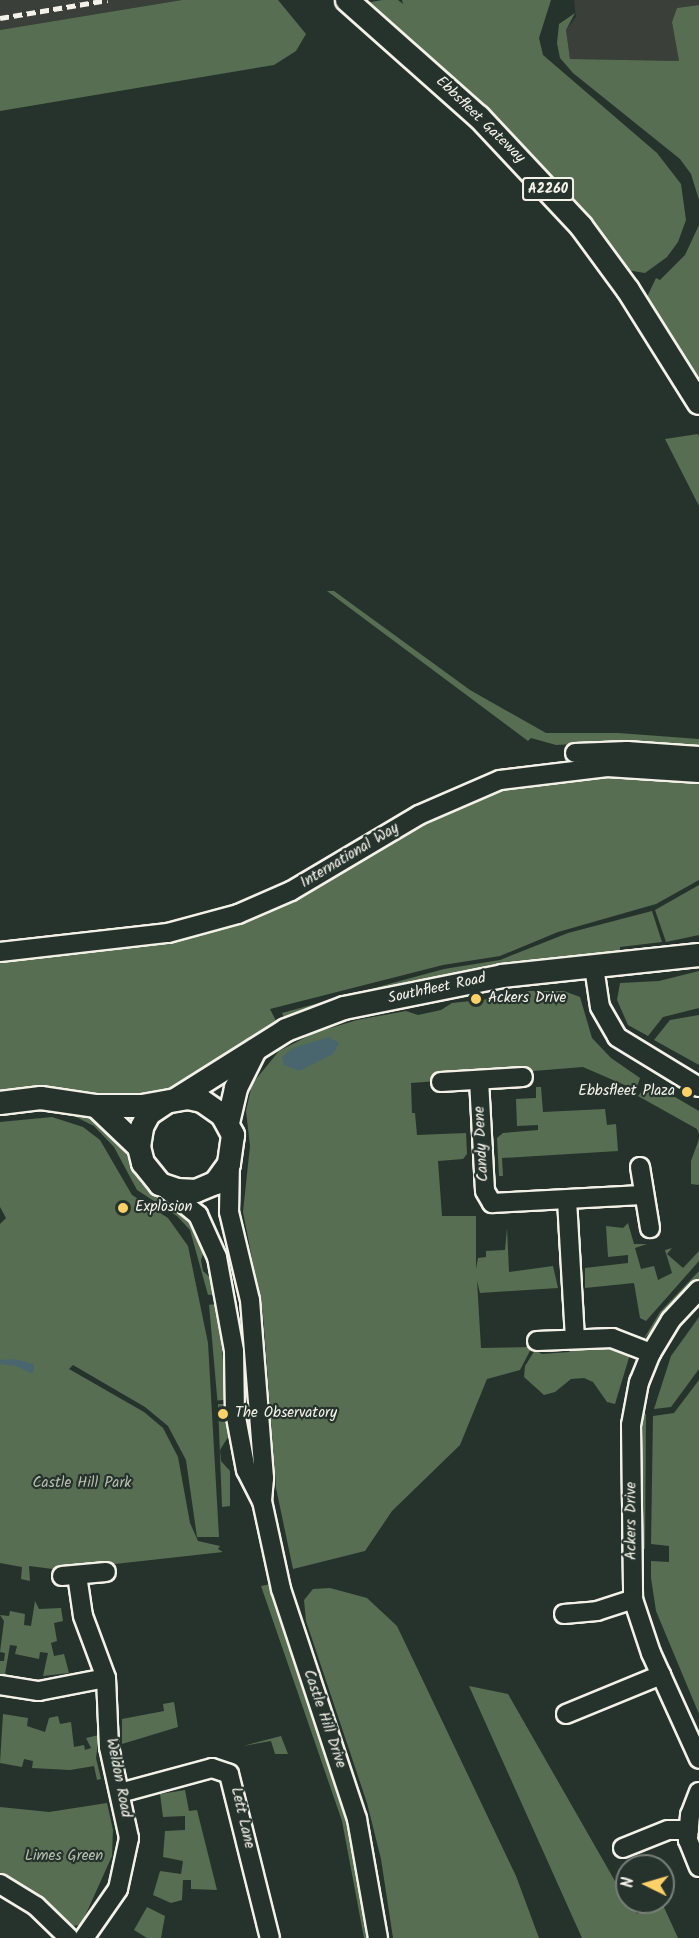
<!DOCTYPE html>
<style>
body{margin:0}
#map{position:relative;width:699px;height:1938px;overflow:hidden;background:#26332d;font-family:Kalam,sans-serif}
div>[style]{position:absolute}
.built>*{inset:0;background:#3a4039}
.green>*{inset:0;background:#586e52;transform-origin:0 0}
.water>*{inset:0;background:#49666f}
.roads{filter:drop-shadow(2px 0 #f4f1e8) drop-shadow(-2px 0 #f4f1e8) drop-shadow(0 2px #f4f1e8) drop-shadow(0 -2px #f4f1e8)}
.minor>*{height:18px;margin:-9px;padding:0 9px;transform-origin:9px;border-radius:9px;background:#26332d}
.major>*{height:22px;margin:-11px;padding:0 11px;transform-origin:11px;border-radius:11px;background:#26332d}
.rail>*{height:4.5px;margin-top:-2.25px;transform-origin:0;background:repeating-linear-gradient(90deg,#f4f1e8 0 9px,transparent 0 13.5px)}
.dots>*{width:16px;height:16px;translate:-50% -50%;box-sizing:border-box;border:3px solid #26332d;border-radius:50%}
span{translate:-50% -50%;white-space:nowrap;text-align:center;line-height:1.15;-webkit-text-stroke:4.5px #26332d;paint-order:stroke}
.shield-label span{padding:2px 4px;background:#26332d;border:2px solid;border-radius:4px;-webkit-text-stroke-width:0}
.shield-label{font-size:14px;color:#f4f1e8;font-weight:700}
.street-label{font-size:15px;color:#f4f1e8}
.poi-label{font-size:15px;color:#f4f1e8}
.left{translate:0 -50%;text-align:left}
.right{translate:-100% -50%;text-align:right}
.park-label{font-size:15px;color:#b6bdac}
.north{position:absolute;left:615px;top:1854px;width:60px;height:60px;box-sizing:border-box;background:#26332d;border:2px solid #787f78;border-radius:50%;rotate:275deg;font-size:16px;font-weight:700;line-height:24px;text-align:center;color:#f4f1e8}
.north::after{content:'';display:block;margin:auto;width:21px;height:27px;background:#ffd166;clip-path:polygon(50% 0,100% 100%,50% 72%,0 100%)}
</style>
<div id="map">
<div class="built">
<i style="clip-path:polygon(0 0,182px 0,0 30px)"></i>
<i style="clip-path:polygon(574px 0,699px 0,699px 5px,677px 8px,672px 22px,679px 61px,570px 59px,566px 30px,576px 17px)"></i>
</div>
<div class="green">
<i style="clip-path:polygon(182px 0,278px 0,306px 34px,296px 51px,274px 65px,0 111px,0 30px)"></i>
<i style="clip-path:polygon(382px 0,398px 0,403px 4px,402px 0,551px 0,539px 38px,543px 55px,657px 153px,681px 184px,686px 220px,678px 242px,667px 257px,645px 273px,627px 270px,366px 3px)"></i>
<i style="clip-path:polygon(699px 5px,699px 200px,691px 174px,680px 159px,573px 73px,560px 58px,557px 43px,559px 24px,575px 13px,566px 30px,570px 59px,679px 61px,672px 22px,677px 8px)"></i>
<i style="clip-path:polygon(699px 225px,699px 383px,647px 297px,656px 278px,660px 280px,685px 255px)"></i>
<i style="clip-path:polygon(698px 434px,699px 437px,699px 506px,665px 439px)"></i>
<i style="clip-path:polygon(327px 591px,334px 591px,470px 690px,546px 733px,618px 733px,699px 739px,699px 747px,632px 741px,556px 745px,531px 738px,528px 741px)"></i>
<i style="clip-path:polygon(573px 774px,699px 778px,699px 880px,656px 904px,558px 932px,500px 956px,443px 965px,270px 1009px,278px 1025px,188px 1084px,145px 1098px,0 1095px,0 961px,165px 942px,226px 927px,243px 921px,423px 822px,498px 790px)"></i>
<i style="clip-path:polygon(699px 885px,699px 935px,666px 942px,655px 910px)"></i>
<i style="clip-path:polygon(652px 911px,662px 942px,620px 947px,620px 954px,285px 1020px,282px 1013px,444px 969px,500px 960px,568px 933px)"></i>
<i style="clip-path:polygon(699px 971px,699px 1008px,663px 1017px,648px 1036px,628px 1025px,617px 1000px,620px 983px,659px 981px)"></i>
<i style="clip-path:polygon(529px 991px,564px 991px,580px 997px,592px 1038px,611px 1058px,640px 1078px,636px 1090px,583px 1067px,508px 1073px,502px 1067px,448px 1071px,437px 1081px,411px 1083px,412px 1113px,415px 1113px,417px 1135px,466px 1133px,467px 1154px,463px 1159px,438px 1161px,442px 1216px,476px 1216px,476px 1269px,478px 1258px,486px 1257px,486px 1251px,505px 1250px,507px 1228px,509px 1272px,553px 1266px,558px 1288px,480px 1293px,477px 1281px,481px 1348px,532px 1347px,520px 1370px,487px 1379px,460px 1445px,392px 1511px,365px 1551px,293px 1569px,276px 1488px,263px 1315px,243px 1212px,250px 1146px,246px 1111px,252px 1084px,279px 1051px,314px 1033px,357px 1020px,406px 1011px,418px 1015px,441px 1010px,452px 1003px,508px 997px)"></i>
<i style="clip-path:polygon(699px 1015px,699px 1065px,654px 1040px,670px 1020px)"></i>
<i style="clip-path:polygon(649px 1082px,699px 1111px,699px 1134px,697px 1129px,638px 1096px)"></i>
<i style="clip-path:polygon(536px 1087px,541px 1087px,543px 1112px,605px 1109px,607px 1125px,616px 1124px,618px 1151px,502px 1158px,503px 1176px,499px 1176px,497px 1138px,503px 1133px,538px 1130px,538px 1125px,517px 1126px,516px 1099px,536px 1098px)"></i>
<i style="clip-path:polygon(43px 1107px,97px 1120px,122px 1146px,141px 1183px,188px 1214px,206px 1245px,201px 1260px,203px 1271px,214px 1281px,217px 1294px,208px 1295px,190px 1230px,177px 1216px,137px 1190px,114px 1147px,94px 1126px,68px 1113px,46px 1110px,0 1114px)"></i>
<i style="clip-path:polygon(52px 1117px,83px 1127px,100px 1140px,132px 1195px,168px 1218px,188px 1246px,208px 1343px,219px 1537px,197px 1537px,186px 1460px,168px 1426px,145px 1407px,73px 1365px,69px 1369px,144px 1412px,163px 1428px,178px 1457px,190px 1523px,198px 1541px,220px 1546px,218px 1549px,223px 1552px,61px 1570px,29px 1566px,30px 1581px,21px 1579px,22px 1567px,0 1563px,0 1224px,6px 1218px,0 1207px,0 1122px)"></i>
<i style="clip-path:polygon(699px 1139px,699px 1185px,691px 1184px,691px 1161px)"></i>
<i style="clip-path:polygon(628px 1223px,634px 1244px,647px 1244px,635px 1248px,641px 1269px,654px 1266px,658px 1280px,672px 1273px,665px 1250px,672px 1248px,667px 1254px,683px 1268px,699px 1251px,699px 1261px,646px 1321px,640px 1318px,634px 1283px,585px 1288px,585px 1268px,628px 1263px,628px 1255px,608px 1257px,606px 1226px,623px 1228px)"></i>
<i style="clip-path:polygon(699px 1271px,699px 1279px,643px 1340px,660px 1312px)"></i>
<i style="left:218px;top:1304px;width:96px;height:9px;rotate:85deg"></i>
<i style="clip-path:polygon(699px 1317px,699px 1369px,671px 1407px,654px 1409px,671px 1356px)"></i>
<i style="clip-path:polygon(605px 1345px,631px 1351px,615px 1404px,607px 1402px,593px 1382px,584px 1378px,571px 1379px,555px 1392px,544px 1395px,524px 1377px,525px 1366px,535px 1350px,542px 1354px,569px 1352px,573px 1347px)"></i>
<i style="clip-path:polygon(699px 1380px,699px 1714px,656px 1611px,651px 1578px,651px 1561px,669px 1562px,669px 1546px,651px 1544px,653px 1416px,674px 1413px)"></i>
<i style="clip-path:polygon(218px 1404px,227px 1404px,228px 1437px,220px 1450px,221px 1461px,230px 1471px,230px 1506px,222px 1507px)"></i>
<i style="clip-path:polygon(634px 1413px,646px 1414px,645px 1549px,639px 1547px)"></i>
<i style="clip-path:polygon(271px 1584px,352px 1834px,370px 1938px,364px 1938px,342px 1821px,261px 1586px)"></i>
<i style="clip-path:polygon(330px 1588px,367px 1598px,397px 1626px,516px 1876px,539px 1938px,393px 1938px,381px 1859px,367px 1803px,306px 1621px,304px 1600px,313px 1589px)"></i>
<i style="clip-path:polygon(35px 1601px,39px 1609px,61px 1608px,63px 1621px,54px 1623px,57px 1641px,51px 1643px,54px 1656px,64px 1654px,69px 1673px,43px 1676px,48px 1653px,40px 1652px,39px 1659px,15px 1654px,17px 1646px,10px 1645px,5px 1674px,0 1676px,0 1661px,4px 1661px,5px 1653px,0 1652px,4px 1621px,0 1615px,9px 1616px,10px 1611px,25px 1614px,24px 1625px,31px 1626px)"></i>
<i style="clip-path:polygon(469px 1686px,508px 1694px,627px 1902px,637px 1914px,662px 1903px,678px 1938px,582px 1938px)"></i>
<i style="clip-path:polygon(174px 1702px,178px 1727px,122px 1744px,122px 1719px,164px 1711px,163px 1704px)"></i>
<i style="clip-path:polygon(3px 1714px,28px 1718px,27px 1726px,45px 1732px,49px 1718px,58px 1716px,60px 1724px,71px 1722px,74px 1747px,84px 1745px,85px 1750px,91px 1748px,86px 1738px,99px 1735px,96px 1758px,101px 1779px,97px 1780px,94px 1766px,70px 1770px,32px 1768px,33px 1761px,24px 1759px,22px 1767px,0 1763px)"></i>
<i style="clip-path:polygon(281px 1736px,288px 1754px,275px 1754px,271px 1741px,243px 1746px)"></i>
<i style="clip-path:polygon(185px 1790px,189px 1811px,197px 1810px,217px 1890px,191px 1889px,191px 1880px,183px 1880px,182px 1900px,171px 1903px,153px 1895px,160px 1871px,181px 1874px,183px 1861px,163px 1857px,165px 1831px,185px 1830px,185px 1816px,163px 1817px,160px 1794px)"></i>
<i style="clip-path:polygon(107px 1803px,113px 1830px,112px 1856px,81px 1925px,72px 1926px,39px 1895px,33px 1896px,0 1878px,0 1807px,49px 1812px)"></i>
<i style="clip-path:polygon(147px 1907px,165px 1916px,161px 1938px,147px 1938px,134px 1930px)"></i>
</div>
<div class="water">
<i style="clip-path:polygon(329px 1037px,339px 1043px,333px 1054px,299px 1071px,284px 1065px,282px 1057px,293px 1048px)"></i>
<i style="clip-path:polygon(14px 1359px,34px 1364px,33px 1374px,16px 1366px,0 1364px,0 1360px)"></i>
</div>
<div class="roads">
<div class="minor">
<i style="left:575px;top:753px;width:52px;rotate:-2.2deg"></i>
<i style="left:627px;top:751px;width:72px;rotate:4deg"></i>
<i style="left:0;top:952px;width:169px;rotate:-6.5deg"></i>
<i style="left:168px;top:933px;width:73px;rotate:-15.2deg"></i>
<i style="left:238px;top:914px;width:58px;rotate:-23.5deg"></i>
<i style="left:291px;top:891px;width:149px;rotate:-30.7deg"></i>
<i style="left:419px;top:815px;width:88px;rotate:-23.4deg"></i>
<i style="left:500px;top:780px;width:108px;rotate:-6.9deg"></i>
<i style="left:607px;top:767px;width:92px;rotate:3.7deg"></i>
<i style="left:594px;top:967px;width:40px;rotate:81.5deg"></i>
<i style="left:600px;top:1007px;width:34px;rotate:60deg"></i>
<i style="left:617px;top:1037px;width:96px;rotate:31.4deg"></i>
<i style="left:479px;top:1080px;width:111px;rotate:86.9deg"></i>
<i style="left:485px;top:1191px;width:14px;rotate:60deg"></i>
<i style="left:492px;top:1203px;width:150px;rotate:-3.1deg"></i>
<i style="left:441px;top:1082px;width:82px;rotate:-3.5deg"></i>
<i style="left:230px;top:1161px;width:51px;rotate:91.1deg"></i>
<i style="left:229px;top:1212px;width:90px;rotate:76.6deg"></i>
<i style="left:250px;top:1300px;width:179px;rotate:85.5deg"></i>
<i style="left:264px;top:1478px;width:21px;rotate:95deg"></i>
<i style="left:640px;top:1167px;width:62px;rotate:80.7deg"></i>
<i style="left:165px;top:1188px;width:43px;rotate:39.3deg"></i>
<i style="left:198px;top:1215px;width:46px;rotate:65.7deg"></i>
<i style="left:217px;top:1257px;width:96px;rotate:79.7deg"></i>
<i style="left:234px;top:1351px;width:61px;rotate:89.1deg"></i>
<i style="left:235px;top:1412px;width:59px;rotate:79.3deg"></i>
<i style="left:246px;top:1470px;width:35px;rotate:63deg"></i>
<i style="left:262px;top:1501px;width:90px;rotate:77.8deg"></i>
<i style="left:281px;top:1589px;width:242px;rotate:71.7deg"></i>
<i style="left:357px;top:1819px;width:121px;rotate:80deg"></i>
<i style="left:567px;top:1200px;width:139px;rotate:86.7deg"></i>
<i style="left:699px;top:1290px;width:41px;rotate:133deg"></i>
<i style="left:671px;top:1320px;width:39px;rotate:121deg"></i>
<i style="left:651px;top:1353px;width:31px;rotate:112deg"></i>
<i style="left:639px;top:1382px;width:44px;rotate:100.5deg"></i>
<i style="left:631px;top:1425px;width:174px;rotate:89.3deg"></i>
<i style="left:633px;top:1599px;width:57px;rotate:71.6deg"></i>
<i style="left:651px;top:1653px;width:116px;rotate:65.6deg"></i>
<i style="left:537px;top:1341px;width:75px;rotate:-2.3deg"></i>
<i style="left:612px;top:1338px;width:42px;rotate:21deg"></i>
<i style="left:77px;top:1575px;width:41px;rotate:81.7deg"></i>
<i style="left:83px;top:1616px;width:66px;rotate:69.6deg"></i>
<i style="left:106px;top:1678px;width:69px;rotate:87.5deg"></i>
<i style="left:109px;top:1747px;width:93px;rotate:77.6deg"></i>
<i style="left:129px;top:1838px;width:52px;rotate:102.2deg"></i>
<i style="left:118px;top:1889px;width:60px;rotate:124.8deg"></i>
<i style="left:62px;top:1576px;width:44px;rotate:-5.2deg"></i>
<i style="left:564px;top:1614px;width:33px;rotate:-5deg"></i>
<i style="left:597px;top:1611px;width:38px;rotate:-18deg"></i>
<i style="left:0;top:1685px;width:39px;rotate:9deg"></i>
<i style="left:39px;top:1691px;width:68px;rotate:-11deg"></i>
<i style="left:566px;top:1714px;width:103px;rotate:-22.3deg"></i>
<i style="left:699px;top:1792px;width:25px;rotate:111deg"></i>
<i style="left:690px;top:1815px;width:25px;rotate:95deg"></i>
<i style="left:688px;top:1840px;width:29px;rotate:68deg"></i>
<i style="left:120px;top:1793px;width:95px;rotate:-15.2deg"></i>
<i style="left:212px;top:1768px;width:18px;rotate:19deg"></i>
<i style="left:229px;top:1774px;width:169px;rotate:76deg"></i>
<i style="left:623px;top:1848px;width:48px;rotate:-21.8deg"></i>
<i style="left:668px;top:1830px;width:21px"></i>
<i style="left:0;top:1884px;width:42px;rotate:31.4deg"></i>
<i style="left:36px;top:1906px;width:46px;rotate:44.1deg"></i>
</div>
<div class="major">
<i style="left:347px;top:0;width:176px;rotate:41.6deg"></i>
<i style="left:479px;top:117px;width:149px;rotate:46.9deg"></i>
<i style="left:581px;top:226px;width:79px;rotate:53.7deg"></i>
<i style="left:628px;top:290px;width:133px;rotate:57.9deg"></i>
<i style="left:175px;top:1100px;width:131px;rotate:-32.2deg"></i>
<i style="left:286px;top:1030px;width:62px;rotate:-20.8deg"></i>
<i style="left:344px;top:1008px;width:161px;rotate:-11.4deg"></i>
<i style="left:502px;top:976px;width:198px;rotate:-6.1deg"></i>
<i style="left:0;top:1103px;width:41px;rotate:-7deg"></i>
<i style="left:41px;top:1098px;width:56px;rotate:8.3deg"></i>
<i style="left:96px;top:1106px;width:46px"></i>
<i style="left:142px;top:1106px;width:47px;rotate:-9.9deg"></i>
<i style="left:188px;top:1098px;width:14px;rotate:12deg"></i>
<i style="left:202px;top:1101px;width:24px;rotate:35deg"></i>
<i style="left:222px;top:1115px;width:23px;rotate:61deg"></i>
<i style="left:233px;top:1135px;width:29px;rotate:98deg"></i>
<i style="left:229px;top:1164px;width:24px;rotate:126deg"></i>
<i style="left:215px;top:1183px;width:21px;rotate:157deg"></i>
<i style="left:196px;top:1191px;width:19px;rotate:-177deg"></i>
<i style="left:177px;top:1190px;width:18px;rotate:-161deg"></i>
<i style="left:160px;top:1184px;width:27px;rotate:-129deg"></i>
<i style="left:143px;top:1163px;width:16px;rotate:-104deg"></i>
<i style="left:139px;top:1147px;width:20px;rotate:-81deg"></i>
<i style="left:142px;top:1127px;width:15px;rotate:-62deg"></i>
<i style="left:149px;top:1114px;width:22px;rotate:-34deg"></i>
<i style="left:96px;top:1106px;width:59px;rotate:43.6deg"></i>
<i style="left:228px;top:1123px;width:36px;rotate:-77deg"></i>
<i style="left:236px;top:1088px;width:42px;rotate:-63.4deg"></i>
</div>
</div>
<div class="rail">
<i style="left:0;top:18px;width:109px;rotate:-9.5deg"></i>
</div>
<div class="dots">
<i style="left:476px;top:999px;background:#ffd166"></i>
<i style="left:687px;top:1092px;background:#ffd166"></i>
<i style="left:123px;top:1208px;background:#ffd166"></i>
<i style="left:223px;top:1414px;background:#ffd166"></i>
</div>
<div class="shield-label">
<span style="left:548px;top:189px">A2260</span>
</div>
<div class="street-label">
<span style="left:480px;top:120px;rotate:44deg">Ebbsfleet Gateway</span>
<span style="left:350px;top:856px;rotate:-31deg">International Way</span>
<span style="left:437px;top:989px;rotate:-12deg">Southfleet Road</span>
<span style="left:482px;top:1144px;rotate:-93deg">Candy Dene</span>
<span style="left:632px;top:1521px;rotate:-90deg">Ackers Drive</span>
<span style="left:324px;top:1719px;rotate:71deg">Castle Hill Drive</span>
<span style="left:118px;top:1778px;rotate:79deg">Weldon Road</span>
<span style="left:242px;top:1818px;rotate:77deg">Lett Lane</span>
</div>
<div class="poi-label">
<span class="left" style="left:488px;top:999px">Ackers Drive</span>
<span class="right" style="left:675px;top:1092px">Ebbsfleet Plaza</span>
<span class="left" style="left:135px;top:1208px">Explosion</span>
<span class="left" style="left:235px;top:1414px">The Observatory</span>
</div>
<div class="park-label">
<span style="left:82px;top:1484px">Castle Hill Park</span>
<span style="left:64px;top:1857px">Limes Green</span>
</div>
<div class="north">N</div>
</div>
